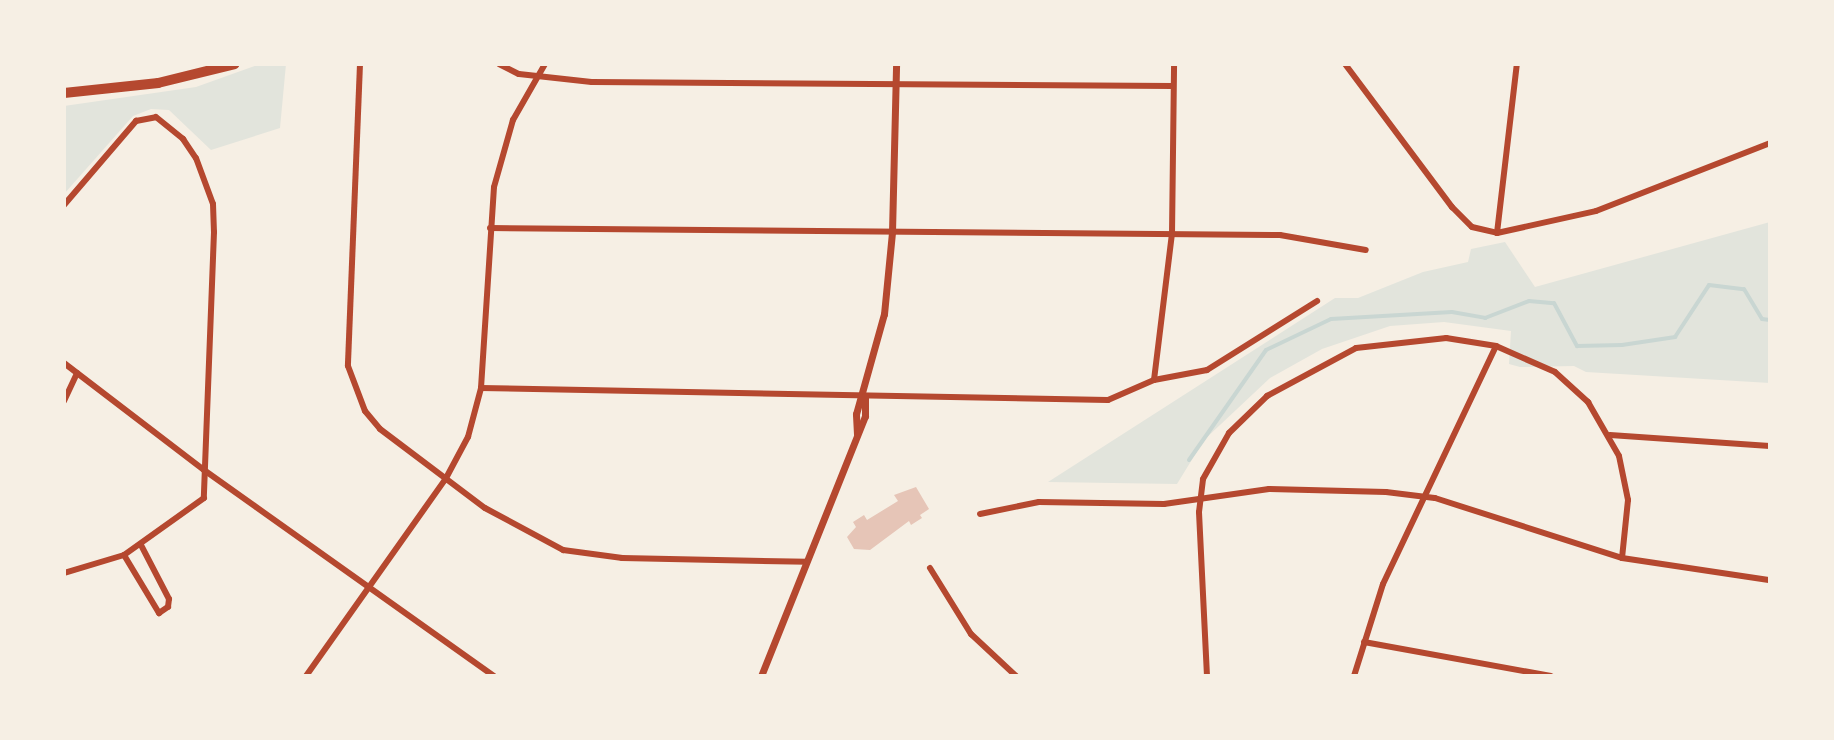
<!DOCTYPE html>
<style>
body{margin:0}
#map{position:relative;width:1834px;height:740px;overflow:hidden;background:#f6efe4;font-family:Jost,sans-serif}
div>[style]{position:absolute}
.green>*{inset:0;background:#e2e4dc}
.stream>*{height:4px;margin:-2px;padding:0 2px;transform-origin:2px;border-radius:2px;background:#c9d6d2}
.building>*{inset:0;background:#e6c5b7}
.minor>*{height:6px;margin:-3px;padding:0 3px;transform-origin:3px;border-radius:3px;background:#b5482f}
.tertiary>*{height:7px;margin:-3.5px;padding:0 3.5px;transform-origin:3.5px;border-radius:3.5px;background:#b5482f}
.motorway>*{height:10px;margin:-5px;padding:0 5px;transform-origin:5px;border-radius:5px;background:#b5482f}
span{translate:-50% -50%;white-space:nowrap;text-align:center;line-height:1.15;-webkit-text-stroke:8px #f6efe4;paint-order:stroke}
.frame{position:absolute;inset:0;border:66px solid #f6efe4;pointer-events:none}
</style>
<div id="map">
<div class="green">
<i style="clip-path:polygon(260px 64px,286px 64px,280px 128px,211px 150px,169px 110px,151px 109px,133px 116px,64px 194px,64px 106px,196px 87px)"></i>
<i style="clip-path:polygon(1770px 222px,1770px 383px,1586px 372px,1574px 366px,1520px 367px,1509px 364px,1511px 331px,1444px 322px,1390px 326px,1322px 349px,1270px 378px,1204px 440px,1177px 484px,1048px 482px,1335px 298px,1358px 298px,1423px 272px,1468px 262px,1471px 249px,1505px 242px,1535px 287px)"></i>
</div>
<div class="stream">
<i style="left:1189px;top:460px;width:134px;rotate:-55deg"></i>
<i style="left:1266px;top:350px;width:72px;rotate:-25.5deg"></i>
<i style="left:1331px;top:319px;width:121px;rotate:-3.3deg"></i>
<i style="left:1452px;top:312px;width:34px;rotate:10deg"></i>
<i style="left:1485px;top:318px;width:47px;rotate:-21.1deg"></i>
<i style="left:1529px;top:301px;width:25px;rotate:5deg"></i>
<i style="left:1554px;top:303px;width:49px;rotate:61.9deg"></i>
<i style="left:1577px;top:346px;width:45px;rotate:-1.3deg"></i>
<i style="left:1622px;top:345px;width:54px;rotate:-8.6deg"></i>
<i style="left:1675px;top:337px;width:62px;rotate:-56.8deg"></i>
<i style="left:1709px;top:285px;width:35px;rotate:7deg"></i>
<i style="left:1744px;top:289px;width:35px;rotate:59deg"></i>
<i style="left:1762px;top:319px;width:8px;rotate:7deg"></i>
</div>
<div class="building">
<i style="clip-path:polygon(916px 487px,929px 509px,920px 515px,922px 518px,911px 525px,909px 521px,870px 550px,854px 549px,847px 537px,856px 527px,853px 522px,864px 515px,867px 520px,898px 501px,894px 495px)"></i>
</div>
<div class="minor">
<i style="left:360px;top:64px;width:302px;rotate:92.3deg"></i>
<i style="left:348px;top:366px;width:48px;rotate:69.3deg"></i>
<i style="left:365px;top:411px;width:23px;rotate:50deg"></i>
<i style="left:380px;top:429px;width:131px;rotate:37deg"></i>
<i style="left:485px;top:508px;width:89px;rotate:28.3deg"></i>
<i style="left:563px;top:550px;width:60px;rotate:7.7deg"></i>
<i style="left:622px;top:558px;width:185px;rotate:1.2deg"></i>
<i style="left:499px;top:64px;width:22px;rotate:27deg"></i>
<i style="left:519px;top:74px;width:73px;rotate:6.3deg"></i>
<i style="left:592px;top:82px;width:581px;rotate:0.39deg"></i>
<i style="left:1345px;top:64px;width:179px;rotate:53.2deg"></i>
<i style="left:1452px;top:207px;width:28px;rotate:45deg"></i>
<i style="left:1472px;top:227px;width:26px;rotate:13deg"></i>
<i style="left:1497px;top:233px;width:101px;rotate:-12.5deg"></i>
<i style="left:1596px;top:211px;width:187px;rotate:-21.3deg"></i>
<i style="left:64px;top:205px;width:111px;rotate:-49.4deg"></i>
<i style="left:136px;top:121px;width:20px;rotate:-11deg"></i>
<i style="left:156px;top:117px;width:35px;rotate:39deg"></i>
<i style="left:183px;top:139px;width:23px;rotate:56deg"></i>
<i style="left:196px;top:158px;width:49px;rotate:69.7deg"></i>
<i style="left:213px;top:204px;width:28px;rotate:88deg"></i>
<i style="left:214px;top:232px;width:266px;rotate:92.2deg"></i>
<i style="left:204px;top:498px;width:98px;rotate:144.5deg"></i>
<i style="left:124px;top:555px;width:63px;rotate:163.3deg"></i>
<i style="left:490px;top:228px;width:790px;rotate:0.51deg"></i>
<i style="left:1280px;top:235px;width:87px;rotate:9.9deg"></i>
<i style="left:1497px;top:233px;width:170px;rotate:-83.3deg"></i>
<i style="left:64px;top:363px;width:176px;rotate:37.4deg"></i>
<i style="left:204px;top:470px;width:356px;rotate:35.4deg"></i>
<i style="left:1154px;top:380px;width:147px;rotate:-83deg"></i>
<i style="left:1172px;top:234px;width:170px;rotate:-89.3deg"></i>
<i style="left:481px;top:388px;width:627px;rotate:1.1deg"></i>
<i style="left:1108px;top:400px;width:50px;rotate:-23.5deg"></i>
<i style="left:1154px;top:380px;width:54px;rotate:-10.7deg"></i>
<i style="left:1207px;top:370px;width:130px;rotate:-32.1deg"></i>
<i style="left:64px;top:401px;width:31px;rotate:-65deg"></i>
<i style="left:1610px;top:435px;width:160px;rotate:3.9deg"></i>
<i style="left:980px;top:514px;width:60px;rotate:-11.5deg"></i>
<i style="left:1039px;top:502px;width:125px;rotate:0.9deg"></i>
<i style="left:1164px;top:504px;width:106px;rotate:-8.1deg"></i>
<i style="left:1269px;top:489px;width:117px;rotate:1.5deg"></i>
<i style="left:1386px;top:492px;width:49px;rotate:7deg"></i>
<i style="left:1435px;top:498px;width:196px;rotate:17.8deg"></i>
<i style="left:1622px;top:558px;width:150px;rotate:8.5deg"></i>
<i style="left:124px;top:555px;width:68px;rotate:58.9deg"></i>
<i style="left:159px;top:613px;width:11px;rotate:-34deg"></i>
<i style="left:168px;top:607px;width:8px;rotate:-83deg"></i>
<i style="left:169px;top:599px;width:61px;rotate:-117.4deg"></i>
<i style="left:930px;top:568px;width:78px;rotate:58.2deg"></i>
<i style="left:971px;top:634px;width:62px;rotate:43deg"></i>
<i style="left:1364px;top:642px;width:190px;rotate:10.3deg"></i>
<i style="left:306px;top:676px;width:240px;rotate:-54.7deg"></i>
<i style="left:445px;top:480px;width:49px;rotate:-61.9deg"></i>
<i style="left:468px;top:437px;width:51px;rotate:-75.1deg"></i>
<i style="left:481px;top:388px;width:201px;rotate:-86.3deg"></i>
<i style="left:494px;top:187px;width:70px;rotate:-74.2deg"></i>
<i style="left:513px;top:120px;width:64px;rotate:-60.3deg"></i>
<i style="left:1207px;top:676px;width:164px;rotate:-92.8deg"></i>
<i style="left:1199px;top:512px;width:33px;rotate:-83deg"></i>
<i style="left:1203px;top:479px;width:53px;rotate:-60.5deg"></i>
<i style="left:1229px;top:433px;width:53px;rotate:-44.2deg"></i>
<i style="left:1267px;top:396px;width:101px;rotate:-28.3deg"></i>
<i style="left:1356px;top:348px;width:91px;rotate:-6.3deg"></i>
<i style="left:1446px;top:338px;width:51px;rotate:9.1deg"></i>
<i style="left:1496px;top:346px;width:64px;rotate:23.8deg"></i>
<i style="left:1555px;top:372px;width:45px;rotate:42.3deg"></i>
<i style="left:1588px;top:402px;width:62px;rotate:60.1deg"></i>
<i style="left:1619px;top:456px;width:45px;rotate:78.4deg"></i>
<i style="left:1628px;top:500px;width:58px;rotate:95.9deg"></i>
<i style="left:1354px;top:676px;width:96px;rotate:-72.5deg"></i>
<i style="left:1383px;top:584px;width:263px;rotate:-64.6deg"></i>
</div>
<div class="tertiary">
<i style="left:857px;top:434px;width:20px;rotate:-93deg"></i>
<i style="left:856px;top:414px;width:104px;rotate:-74.4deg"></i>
<i style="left:884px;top:314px;width:82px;rotate:-84.4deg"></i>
<i style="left:892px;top:232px;width:168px;rotate:-88.6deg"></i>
<i style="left:761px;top:676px;width:280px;rotate:-68.2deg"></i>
<i style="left:865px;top:416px;width:20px;rotate:-90deg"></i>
</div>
<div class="motorway">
<i style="left:64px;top:93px;width:95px;rotate:-6.1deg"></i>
<i style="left:158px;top:83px;width:79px;rotate:-13.9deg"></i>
</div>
<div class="frame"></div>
</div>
